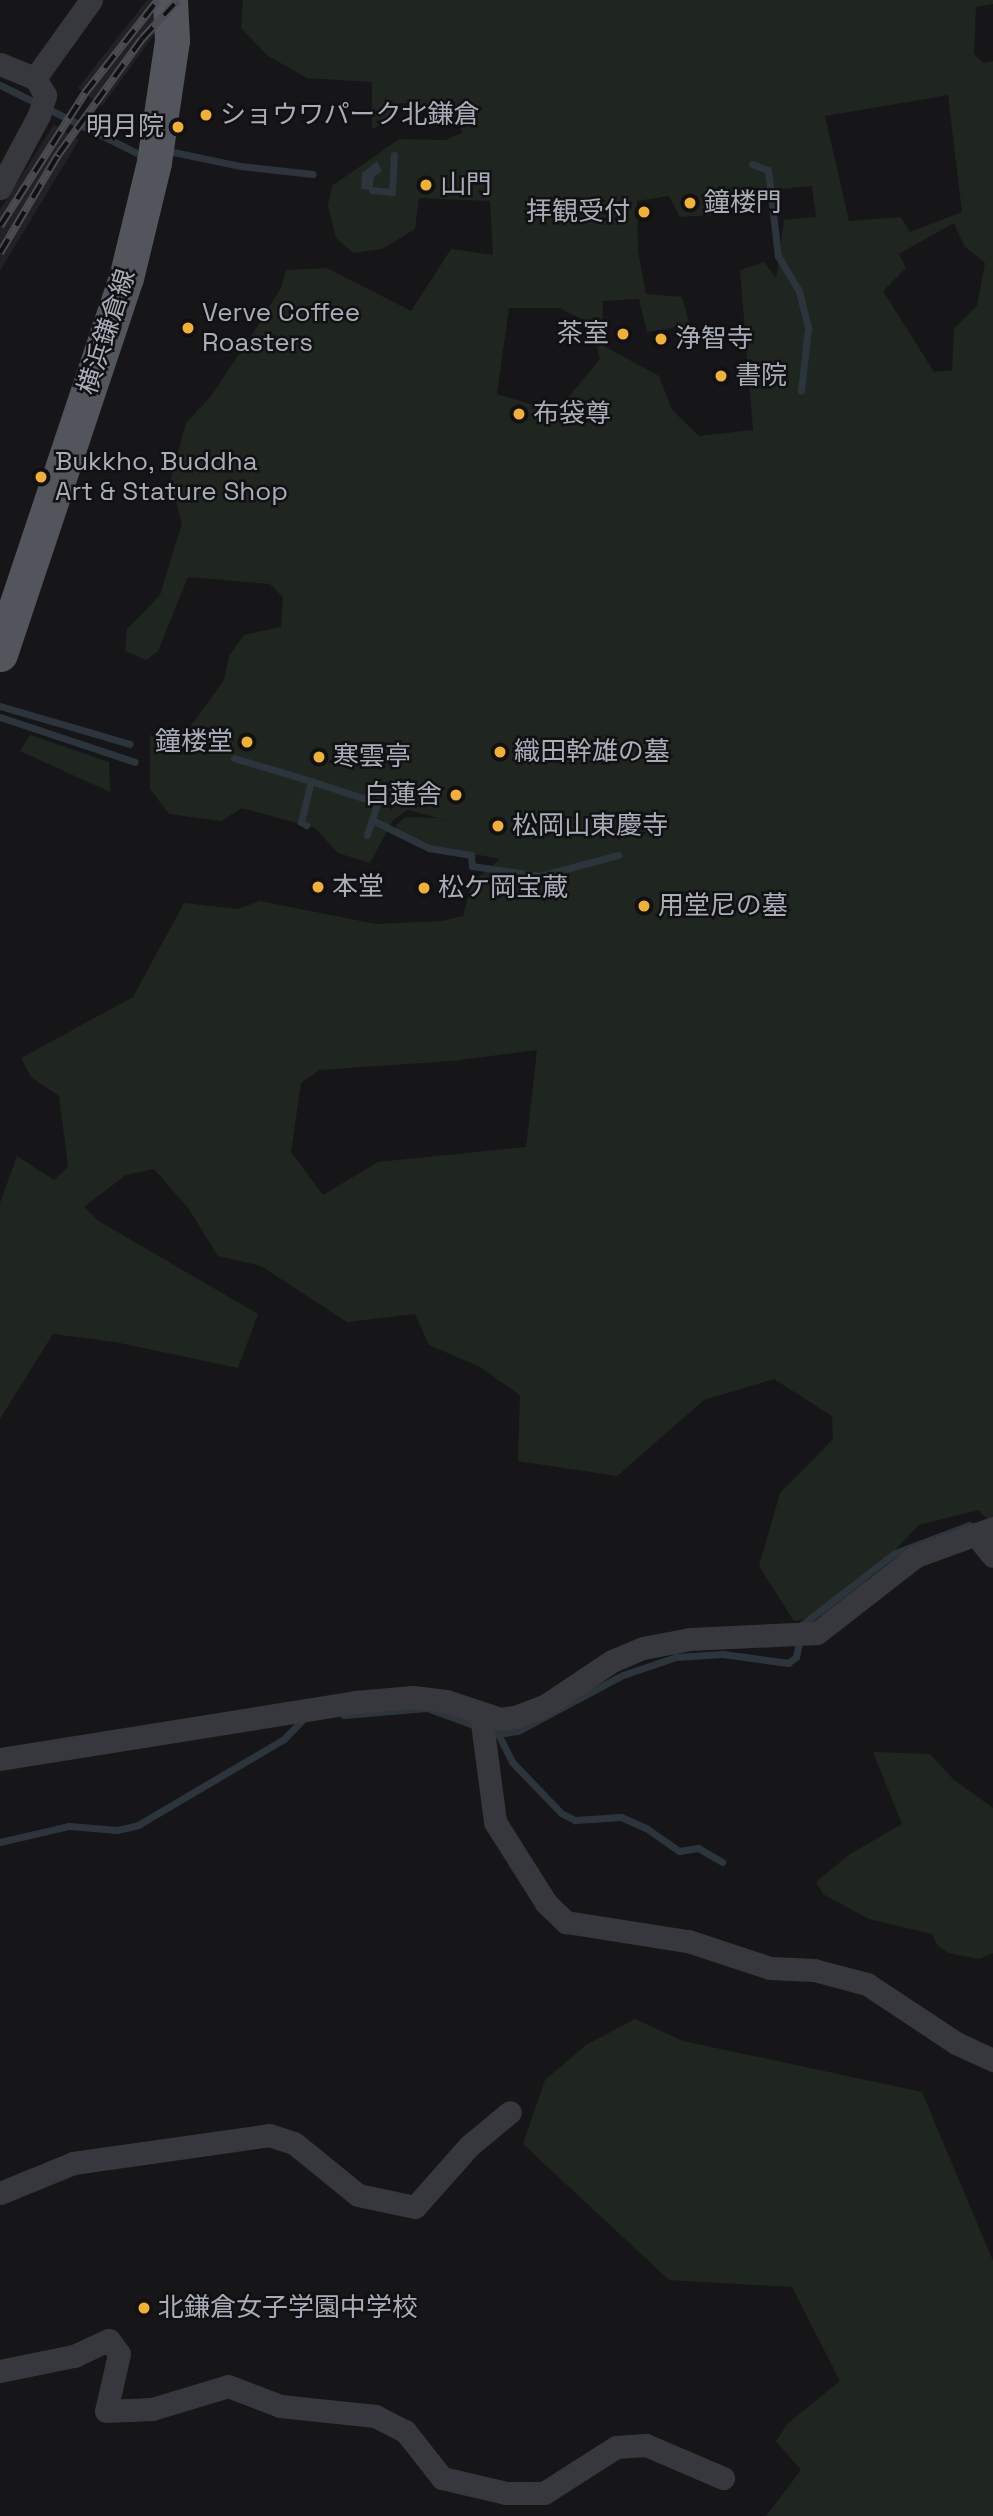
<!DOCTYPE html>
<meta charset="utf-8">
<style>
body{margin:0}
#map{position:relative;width:993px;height:2516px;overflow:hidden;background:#161618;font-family:"Space Grotesk","Noto Sans JP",sans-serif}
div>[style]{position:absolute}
.built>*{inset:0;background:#222225}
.green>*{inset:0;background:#1e261f}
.water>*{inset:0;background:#2c353c}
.stream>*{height:7px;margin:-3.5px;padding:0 3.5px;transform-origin:3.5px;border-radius:3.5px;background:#2c353c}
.street>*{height:23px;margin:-11.5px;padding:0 11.5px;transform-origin:11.5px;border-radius:11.5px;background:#37383d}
.primary>*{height:35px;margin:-17.5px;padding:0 17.5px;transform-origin:17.5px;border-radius:17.5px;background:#53555c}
.rail>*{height:8px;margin-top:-4px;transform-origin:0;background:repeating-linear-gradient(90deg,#111113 0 16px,#4a4c52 0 32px);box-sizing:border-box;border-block:2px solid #4a4c52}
.dots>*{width:19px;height:19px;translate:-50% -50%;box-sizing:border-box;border:4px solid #111113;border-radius:50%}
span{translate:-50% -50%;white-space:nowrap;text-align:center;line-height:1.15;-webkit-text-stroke:5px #111113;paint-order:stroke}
.poi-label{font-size:26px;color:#a8adb8}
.left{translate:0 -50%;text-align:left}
.right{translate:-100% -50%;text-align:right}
.street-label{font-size:26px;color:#a8adb8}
</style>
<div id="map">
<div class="built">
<i style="clip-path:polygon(147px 0,157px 0,157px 31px,102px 106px,78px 88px)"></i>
<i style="clip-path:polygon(54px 124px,79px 140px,0 271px,0 210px)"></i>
</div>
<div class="green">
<i style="clip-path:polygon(evenodd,243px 0,993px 0,993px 4px,976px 7px,974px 54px,983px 63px,993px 61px,993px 1524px,978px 1510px,919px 1525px,835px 1613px,794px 1621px,759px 1566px,780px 1493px,833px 1439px,832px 1416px,774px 1379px,704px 1400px,617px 1476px,518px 1461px,520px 1395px,480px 1367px,429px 1345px,415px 1314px,347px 1322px,261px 1266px,218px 1256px,188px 1208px,154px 1169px,126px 1175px,84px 1207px,97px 1220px,258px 1314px,238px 1368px,115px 1342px,53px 1334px,0 1419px,0 1203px,17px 1156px,54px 1180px,68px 1167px,59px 1096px,31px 1077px,21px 1058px,133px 997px,184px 903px,237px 909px,260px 901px,376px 924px,442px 921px,463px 916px,472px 883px,500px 859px,431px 846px,404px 836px,395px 826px,405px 817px,437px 818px,491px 832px,408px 810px,393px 820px,370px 863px,338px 853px,315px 828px,242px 808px,221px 821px,169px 814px,150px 789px,150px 735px,190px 727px,224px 680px,229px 656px,244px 635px,281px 627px,283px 597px,270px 584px,188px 577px,158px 651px,146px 660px,125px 651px,127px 629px,160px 595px,182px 523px,170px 481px,186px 423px,211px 396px,253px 333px,281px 288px,286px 270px,327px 268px,411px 311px,451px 249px,493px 255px,490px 201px,419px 198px,415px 229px,382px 249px,353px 253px,336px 238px,328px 206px,332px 186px,399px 139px,445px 140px,462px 133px,458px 118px,415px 103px,399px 103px,390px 119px,372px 129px,372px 82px,307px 78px,268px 56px,241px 28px,243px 0,948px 95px,962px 212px,910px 232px,901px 217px,849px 221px,825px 116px,948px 95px,243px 0,812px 186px,816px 217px,784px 220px,776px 278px,764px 262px,740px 270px,753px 430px,699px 436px,672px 410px,659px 376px,602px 345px,603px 301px,639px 299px,647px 332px,690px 325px,682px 297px,646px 294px,638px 251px,637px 201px,669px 196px,680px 217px,726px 214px,731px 194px,812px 186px,243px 0,954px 223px,964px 246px,985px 263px,977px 306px,954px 329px,952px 370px,934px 372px,883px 291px,906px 268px,899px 254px,954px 223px,243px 0,509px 308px,559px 308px,592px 324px,600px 359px,556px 412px,497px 394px,509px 308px,243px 0,537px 1050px,526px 1147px,378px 1162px,323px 1195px,291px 1152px,301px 1083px,319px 1070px,452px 1061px,537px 1050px)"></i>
<i style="clip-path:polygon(30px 735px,109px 762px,110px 792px,20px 751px)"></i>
<i style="clip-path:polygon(873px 1752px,930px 1754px,954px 1780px,993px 1808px,993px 1953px,979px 1959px,949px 1953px,938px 1946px,932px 1934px,869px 1919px,823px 1894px,816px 1882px,850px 1854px,902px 1824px)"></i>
<i style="clip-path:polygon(635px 2019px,683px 2041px,922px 2092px,993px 2261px,993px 2516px,766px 2516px,801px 2470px,776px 2441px,788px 2423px,840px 2381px,792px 2287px,669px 2280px,523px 2144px,545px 2080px,586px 2045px)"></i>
</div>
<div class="water">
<i style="clip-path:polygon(377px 161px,382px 171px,374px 177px,372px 190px,361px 189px,362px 173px)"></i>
</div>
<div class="stream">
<i style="left:0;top:85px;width:157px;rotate:26.4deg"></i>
<i style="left:173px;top:152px;width:68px;rotate:11.8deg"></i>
<i style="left:240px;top:166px;width:73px;rotate:6.3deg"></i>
<i style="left:752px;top:164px;width:17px;rotate:21deg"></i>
<i style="left:768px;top:170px;width:87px;rotate:83.4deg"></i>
<i style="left:778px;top:256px;width:41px;rotate:59deg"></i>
<i style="left:799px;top:291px;width:37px;rotate:76deg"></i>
<i style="left:808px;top:327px;width:64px;rotate:96.2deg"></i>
<i style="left:372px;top:190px;width:20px;rotate:6deg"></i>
<i style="left:392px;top:192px;width:37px;rotate:-87deg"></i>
<i style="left:0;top:706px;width:135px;rotate:16.3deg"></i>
<i style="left:0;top:717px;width:142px;rotate:18.4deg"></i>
<i style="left:234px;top:758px;width:80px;rotate:16.6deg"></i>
<i style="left:311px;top:781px;width:42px;rotate:103.7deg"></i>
<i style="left:301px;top:822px;width:6px;rotate:31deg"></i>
<i style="left:311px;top:781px;width:71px;rotate:18.2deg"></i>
<i style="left:372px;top:820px;width:64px;rotate:26.2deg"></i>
<i style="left:429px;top:848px;width:43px;rotate:9.5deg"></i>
<i style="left:471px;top:855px;width:11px;rotate:85deg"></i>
<i style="left:472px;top:866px;width:69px;rotate:8.4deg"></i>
<i style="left:540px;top:876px;width:81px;rotate:-15.1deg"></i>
<i style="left:367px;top:835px;width:39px;rotate:-72deg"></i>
<i style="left:379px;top:798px;width:21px;rotate:-47deg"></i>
<i style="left:344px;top:1715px;width:83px;rotate:-4.8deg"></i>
<i style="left:427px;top:1708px;width:76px;rotate:20.1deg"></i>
<i style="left:498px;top:1734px;width:20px;rotate:-9deg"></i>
<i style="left:518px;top:1731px;width:119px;rotate:-28.1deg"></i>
<i style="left:623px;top:1675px;width:56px;rotate:-18.8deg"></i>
<i style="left:676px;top:1657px;width:47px;rotate:-3.7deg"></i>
<i style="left:723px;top:1654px;width:66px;rotate:7.9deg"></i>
<i style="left:788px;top:1663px;width:10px;rotate:-37deg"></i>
<i style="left:796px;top:1657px;width:34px;rotate:-78deg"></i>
<i style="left:803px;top:1624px;width:116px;rotate:-37.7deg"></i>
<i style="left:895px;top:1553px;width:79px;rotate:-20.7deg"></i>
<i style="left:498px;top:1734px;width:31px;rotate:63deg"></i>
<i style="left:512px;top:1762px;width:71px;rotate:46.1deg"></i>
<i style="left:561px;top:1813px;width:16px;rotate:27deg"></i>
<i style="left:575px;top:1820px;width:46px;rotate:-3.7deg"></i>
<i style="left:621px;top:1817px;width:27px;rotate:24deg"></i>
<i style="left:646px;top:1828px;width:40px;rotate:34.9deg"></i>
<i style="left:679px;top:1851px;width:19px;rotate:-9deg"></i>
<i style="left:698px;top:1848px;width:28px;rotate:30deg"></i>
<i style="left:0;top:1842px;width:71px;rotate:-13.1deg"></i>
<i style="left:69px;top:1826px;width:48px;rotate:4.8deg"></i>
<i style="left:117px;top:1830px;width:22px;rotate:-13deg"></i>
<i style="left:138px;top:1825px;width:169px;rotate:-30.5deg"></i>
<i style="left:284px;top:1739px;width:29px;rotate:-46deg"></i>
</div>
<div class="street">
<i style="left:0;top:64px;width:38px;rotate:22deg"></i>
<i style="left:35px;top:78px;width:96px;rotate:-54.3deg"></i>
<i style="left:0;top:188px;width:83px;rotate:-61.9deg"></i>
<i style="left:39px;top:115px;width:21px;rotate:-73deg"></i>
<i style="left:45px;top:95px;width:20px;rotate:-120deg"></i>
<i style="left:975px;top:1534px;width:28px;rotate:51deg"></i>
<i style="left:481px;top:1715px;width:108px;rotate:82.5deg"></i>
<i style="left:495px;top:1822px;width:96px;rotate:57.8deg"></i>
<i style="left:546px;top:1903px;width:28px;rotate:44deg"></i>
<i style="left:566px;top:1922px;width:123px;rotate:8.9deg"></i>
<i style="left:688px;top:1941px;width:86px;rotate:18.2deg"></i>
<i style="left:770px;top:1968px;width:44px;rotate:2.6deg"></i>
<i style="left:814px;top:1970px;width:55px;rotate:14.8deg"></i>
<i style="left:867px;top:1984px;width:107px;rotate:33.5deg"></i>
<i style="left:956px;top:2043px;width:41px;rotate:24.7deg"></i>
<i style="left:0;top:1759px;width:360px;rotate:-9.1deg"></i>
<i style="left:355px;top:1702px;width:58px;rotate:-4.9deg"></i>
<i style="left:413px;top:1697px;width:33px;rotate:7deg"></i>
<i style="left:446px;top:1701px;width:57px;rotate:18.4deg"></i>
<i style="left:500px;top:1719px;width:15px;rotate:-8deg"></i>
<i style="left:515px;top:1717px;width:33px;rotate:-21deg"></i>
<i style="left:546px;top:1705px;width:79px;rotate:-33.7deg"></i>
<i style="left:612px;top:1661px;width:34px;rotate:-23deg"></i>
<i style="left:643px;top:1648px;width:48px;rotate:-10.8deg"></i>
<i style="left:690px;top:1639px;width:127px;rotate:-2.7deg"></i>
<i style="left:817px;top:1633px;width:125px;rotate:-37.9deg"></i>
<i style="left:916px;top:1556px;width:82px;rotate:-20deg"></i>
<i style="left:0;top:2193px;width:79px;rotate:-22.3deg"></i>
<i style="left:73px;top:2163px;width:198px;rotate:-8.1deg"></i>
<i style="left:269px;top:2135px;width:26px;rotate:18deg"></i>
<i style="left:294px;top:2143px;width:82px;rotate:39.1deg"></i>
<i style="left:358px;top:2195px;width:58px;rotate:11.9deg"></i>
<i style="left:415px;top:2207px;width:81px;rotate:-48.5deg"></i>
<i style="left:469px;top:2146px;width:53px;rotate:-39.7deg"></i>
<i style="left:0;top:2371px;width:76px;rotate:-11.5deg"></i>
<i style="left:74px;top:2356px;width:38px;rotate:-25deg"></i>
<i style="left:109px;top:2340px;width:17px;rotate:54deg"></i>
<i style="left:119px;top:2354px;width:58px;rotate:102.8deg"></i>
<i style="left:106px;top:2411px;width:46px;rotate:-2.5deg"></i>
<i style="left:152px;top:2409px;width:79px;rotate:-16.8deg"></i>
<i style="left:228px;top:2386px;width:56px;rotate:21deg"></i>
<i style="left:280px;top:2406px;width:96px;rotate:6deg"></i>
<i style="left:375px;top:2416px;width:34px;rotate:27deg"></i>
<i style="left:405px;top:2431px;width:60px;rotate:51.8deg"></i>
<i style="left:442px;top:2478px;width:66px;rotate:13.2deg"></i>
<i style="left:506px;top:2493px;width:38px"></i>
<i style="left:544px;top:2493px;width:85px;rotate:-32.6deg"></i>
<i style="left:616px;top:2447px;width:30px;rotate:-4deg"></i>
<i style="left:646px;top:2445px;width:84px;rotate:23.2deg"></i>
</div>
<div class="primary">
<i style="left:0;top:654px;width:397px;rotate:-71.5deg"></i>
<i style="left:126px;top:278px;width:119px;rotate:-76.4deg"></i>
<i style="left:154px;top:162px;width:123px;rotate:-81.6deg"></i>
<i style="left:172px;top:40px;width:40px;rotate:-92.9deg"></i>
</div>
<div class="rail">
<i style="left:0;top:226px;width:158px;rotate:-57.4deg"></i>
<i style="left:85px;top:93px;width:118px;rotate:-51.9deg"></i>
<i style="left:0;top:253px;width:114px;rotate:-59.4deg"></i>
<i style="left:58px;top:155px;width:143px;rotate:-54.1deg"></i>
<i style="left:142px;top:39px;width:53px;rotate:-47.3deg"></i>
</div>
<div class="dots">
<i style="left:206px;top:115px;background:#f2b134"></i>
<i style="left:178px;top:127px;background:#f2b134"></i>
<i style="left:426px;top:185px;background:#f2b134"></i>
<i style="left:690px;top:203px;background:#f2b134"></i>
<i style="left:644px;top:212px;background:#f2b134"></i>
<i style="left:188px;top:328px;background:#f2b134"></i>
<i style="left:623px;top:334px;background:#f2b134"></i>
<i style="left:661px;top:339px;background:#f2b134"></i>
<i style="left:721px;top:376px;background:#f2b134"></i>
<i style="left:519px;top:414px;background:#f2b134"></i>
<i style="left:41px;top:477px;background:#f2b134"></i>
<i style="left:247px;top:742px;background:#f2b134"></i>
<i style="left:500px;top:752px;background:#f2b134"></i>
<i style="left:319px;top:757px;background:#f2b134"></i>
<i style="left:456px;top:795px;background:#f2b134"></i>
<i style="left:498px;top:826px;background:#f2b134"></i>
<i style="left:318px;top:887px;background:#f2b134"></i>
<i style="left:424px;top:888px;background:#f2b134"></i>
<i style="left:644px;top:906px;background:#f2b134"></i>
<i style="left:144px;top:2308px;background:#f2b134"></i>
</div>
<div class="poi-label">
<span class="left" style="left:220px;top:115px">ショウワパーク北鎌倉</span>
<span class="right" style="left:164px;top:127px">明月院</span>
<span class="left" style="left:440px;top:185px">山門</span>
<span class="left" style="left:704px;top:203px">鐘楼門</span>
<span class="right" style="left:630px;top:212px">拝観受付</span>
<span class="left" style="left:202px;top:328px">Verve Coffee<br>Roasters</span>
<span class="right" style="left:609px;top:334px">茶室</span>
<span class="left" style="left:675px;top:339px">浄智寺</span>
<span class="left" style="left:735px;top:376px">書院</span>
<span class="left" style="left:533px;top:414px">布袋尊</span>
<span class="left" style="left:55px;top:477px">Bukkho, Buddha<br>Art &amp; Stature Shop</span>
<span class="right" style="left:233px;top:742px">鐘楼堂</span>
<span class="left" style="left:514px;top:752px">織田幹雄の墓</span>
<span class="left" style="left:333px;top:757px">寒雲亭</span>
<span class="right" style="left:442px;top:795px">白蓮舎</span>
<span class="left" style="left:512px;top:826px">松岡山東慶寺</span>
<span class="left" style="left:332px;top:887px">本堂</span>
<span class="left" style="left:438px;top:888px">松ケ岡宝蔵</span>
<span class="left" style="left:658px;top:906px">用堂尼の墓</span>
<span class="left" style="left:158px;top:2308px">北鎌倉女子学園中学校</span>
</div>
<div class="street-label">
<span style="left:107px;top:332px;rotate:-72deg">横浜鎌倉線</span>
</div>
</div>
